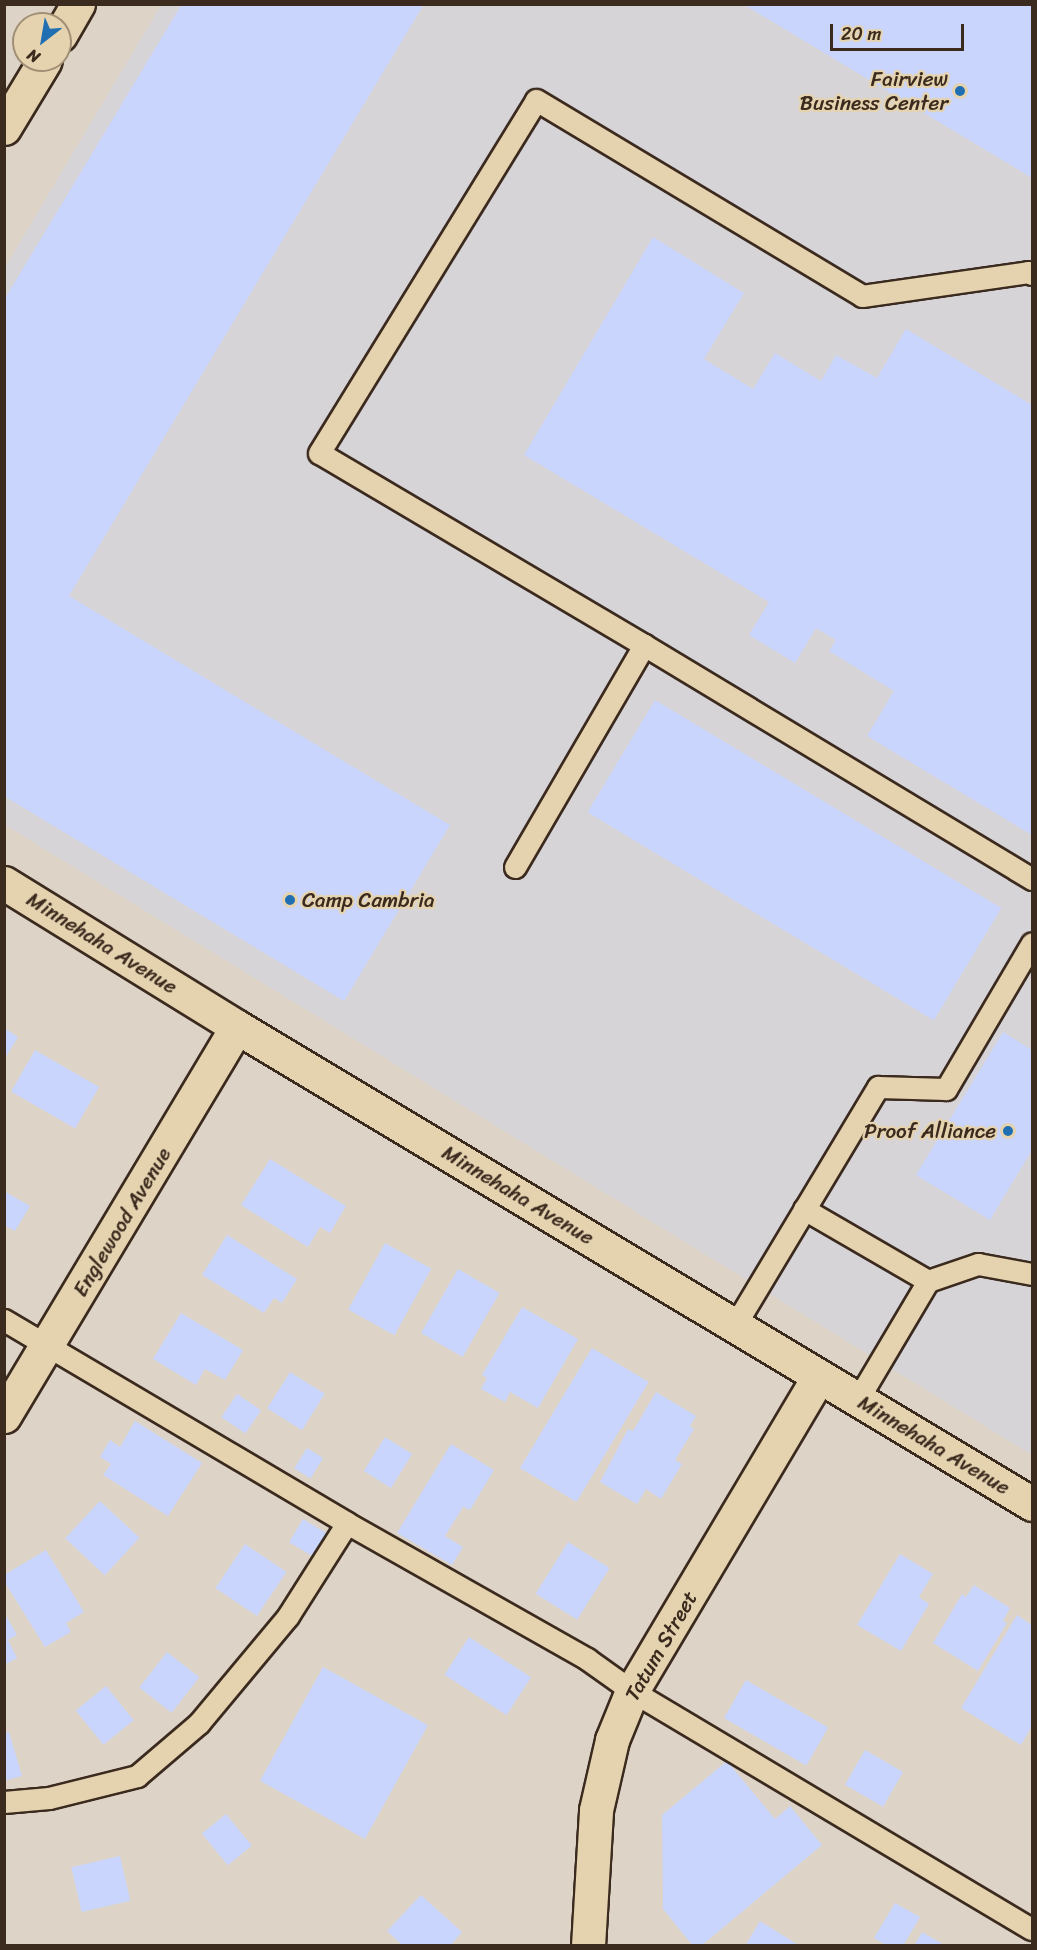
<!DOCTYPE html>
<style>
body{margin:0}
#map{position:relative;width:1037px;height:1950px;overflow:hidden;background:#ddd4c7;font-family:Sriracha,sans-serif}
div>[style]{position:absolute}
.built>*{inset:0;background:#d7d4d7}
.building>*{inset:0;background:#c9d5fc;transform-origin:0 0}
.roads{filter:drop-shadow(2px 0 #3b2a1e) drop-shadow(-2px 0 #3b2a1e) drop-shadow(0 2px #3b2a1e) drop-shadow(0 -2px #3b2a1e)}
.service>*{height:21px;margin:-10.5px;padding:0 10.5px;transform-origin:10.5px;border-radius:10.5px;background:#e5d3b0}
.minor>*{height:33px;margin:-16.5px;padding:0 16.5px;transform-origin:16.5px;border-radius:16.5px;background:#e5d3b0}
.tertiary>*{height:33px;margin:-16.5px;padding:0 16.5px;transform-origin:16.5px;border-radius:16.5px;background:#e5d3b0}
.dots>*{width:16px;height:16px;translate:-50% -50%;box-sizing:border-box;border:3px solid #e5d3b0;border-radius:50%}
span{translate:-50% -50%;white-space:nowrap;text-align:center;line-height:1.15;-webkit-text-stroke:4.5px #e5d3b0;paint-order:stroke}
.poi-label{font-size:21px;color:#3b2a1e}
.right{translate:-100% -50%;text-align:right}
.left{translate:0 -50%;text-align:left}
.street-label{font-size:21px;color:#3b2a1e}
.frame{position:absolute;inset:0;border:6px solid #3b2a1e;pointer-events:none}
.north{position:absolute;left:12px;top:12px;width:60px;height:60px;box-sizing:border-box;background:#e5d3b0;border:2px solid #a18f76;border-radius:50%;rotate:211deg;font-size:16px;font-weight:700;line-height:24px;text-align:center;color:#3b2a1e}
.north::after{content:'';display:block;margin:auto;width:21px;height:27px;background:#1f6fb2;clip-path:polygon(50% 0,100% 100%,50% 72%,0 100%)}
.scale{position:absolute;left:830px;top:24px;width:134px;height:27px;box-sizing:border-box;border:3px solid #3b2a1e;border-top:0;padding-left:8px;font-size:18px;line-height:21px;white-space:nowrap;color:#3b2a1e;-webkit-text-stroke:4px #e5d3b0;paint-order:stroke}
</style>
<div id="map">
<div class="built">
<i style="clip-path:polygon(161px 5px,1032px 5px,1032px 1455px,5px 825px,5px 267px)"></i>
</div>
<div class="building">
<i style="clip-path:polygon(182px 4px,424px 4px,69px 596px,450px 825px,344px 1001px,4px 796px,4px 300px)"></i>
<i style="clip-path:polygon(743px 4px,1032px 4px,1032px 178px)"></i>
<i style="clip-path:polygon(653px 237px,744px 293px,704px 359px,753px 389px,775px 353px,821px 381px,836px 355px,877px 378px,906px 329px,1032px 405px,1032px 835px,867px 736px,894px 691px,829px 651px,836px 640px,816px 628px,795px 663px,749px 635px,769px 602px,524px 455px)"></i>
<i style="left:655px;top:700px;width:404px;height:131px;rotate:31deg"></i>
<i style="clip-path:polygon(4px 1028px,18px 1037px,4px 1060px)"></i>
<i style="clip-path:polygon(1003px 1032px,1032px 1050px,1032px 1150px,990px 1220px,916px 1175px)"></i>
<i style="left:35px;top:1050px;width:74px;height:48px;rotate:30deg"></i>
<i style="clip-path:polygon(270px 1159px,346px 1206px,330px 1233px,320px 1227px,308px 1247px,241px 1205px)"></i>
<i style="clip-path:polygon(4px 1191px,30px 1206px,15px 1231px,4px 1225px)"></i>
<i style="clip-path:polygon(227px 1235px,297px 1279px,282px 1303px,274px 1298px,264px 1313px,202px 1275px)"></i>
<i style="left:385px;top:1243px;width:53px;height:76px;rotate:29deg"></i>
<i style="left:458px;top:1269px;width:48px;height:74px;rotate:30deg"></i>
<i style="clip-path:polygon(522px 1307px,578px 1339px,538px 1408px,510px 1392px,505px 1402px,481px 1389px,487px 1378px,482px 1375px)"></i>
<i style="clip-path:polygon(181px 1313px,243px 1350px,225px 1380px,205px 1369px,196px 1385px,153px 1359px)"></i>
<i style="left:592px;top:1348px;width:66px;height:140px;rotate:31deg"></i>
<i style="left:290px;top:1372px;width:41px;height:43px;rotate:32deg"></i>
<i style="clip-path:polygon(656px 1392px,696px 1416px,690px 1426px,694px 1429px,675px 1460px,682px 1464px,661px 1499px,646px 1489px,637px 1504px,600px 1482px,628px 1429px,633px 1431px)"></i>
<i style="left:237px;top:1394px;width:29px;height:28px;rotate:34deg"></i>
<i style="clip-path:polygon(135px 1421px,202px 1463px,168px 1516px,103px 1475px,111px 1464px,100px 1457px,110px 1440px,120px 1447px)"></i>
<i style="left:385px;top:1437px;width:32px;height:40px;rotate:32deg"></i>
<i style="clip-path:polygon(451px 1444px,494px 1470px,470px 1510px,463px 1507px,445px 1536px,463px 1547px,452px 1565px,397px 1533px)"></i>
<i style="left:307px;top:1448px;width:19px;height:24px;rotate:32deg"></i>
<i style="left:100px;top:1501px;width:54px;height:51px;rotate:43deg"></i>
<i style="left:303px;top:1519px;width:29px;height:27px;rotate:31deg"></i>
<i style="left:568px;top:1542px;width:49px;height:61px;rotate:32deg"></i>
<i style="left:245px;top:1544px;width:50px;height:53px;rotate:34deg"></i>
<i style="clip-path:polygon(46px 1550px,84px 1612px,66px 1623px,71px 1632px,45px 1647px,4px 1581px,4px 1575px)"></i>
<i style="clip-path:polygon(900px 1554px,933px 1574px,919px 1597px,929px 1604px,901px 1651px,857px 1625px)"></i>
<i style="clip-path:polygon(974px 1585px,1010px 1608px,1003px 1621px,1007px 1623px,978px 1671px,933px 1643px,962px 1594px,966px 1597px)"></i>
<i style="clip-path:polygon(4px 1612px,17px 1635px,8px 1640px,17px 1658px,4px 1665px)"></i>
<i style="clip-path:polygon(1017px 1615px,1032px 1625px,1032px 1726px,1021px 1745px,961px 1708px)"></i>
<i style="left:469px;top:1637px;width:74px;height:45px;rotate:33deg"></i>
<i style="left:167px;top:1652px;width:41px;height:45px;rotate:38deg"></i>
<i style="left:323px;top:1667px;width:120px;height:130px;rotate:29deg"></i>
<i style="left:746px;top:1680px;width:95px;height:44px;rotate:30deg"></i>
<i style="left:106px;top:1686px;width:44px;height:39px;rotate:51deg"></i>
<i style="clip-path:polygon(9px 1732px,22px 1776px,4px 1781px,4px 1733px)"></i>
<i style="left:865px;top:1750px;width:44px;height:40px;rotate:30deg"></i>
<i style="clip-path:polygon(727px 1761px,775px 1819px,790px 1806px,822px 1845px,701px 1946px,693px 1946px,663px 1909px,662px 1815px)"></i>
<i style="left:226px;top:1814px;width:41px;height:31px;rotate:51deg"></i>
<i style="left:120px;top:1856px;width:46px;height:50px;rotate:77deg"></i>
<i style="clip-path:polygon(421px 1895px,462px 1932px,450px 1946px,403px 1946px,387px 1931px)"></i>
<i style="clip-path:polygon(895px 1903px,920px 1917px,903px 1946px,887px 1946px,874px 1938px)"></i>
<i style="clip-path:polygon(760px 1921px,800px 1946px,745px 1946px)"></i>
<i style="clip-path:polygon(922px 1932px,946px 1946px,914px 1946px)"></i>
</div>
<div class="roads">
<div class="service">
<i style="left:644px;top:645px;width:453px;rotate:31.1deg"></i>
<i style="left:515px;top:867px;width:257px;rotate:-59.8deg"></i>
<i style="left:644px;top:645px;width:377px;rotate:-149.4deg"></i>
<i style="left:319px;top:453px;width:414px;rotate:-58.4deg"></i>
<i style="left:536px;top:100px;width:380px;rotate:31deg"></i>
<i style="left:862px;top:296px;width:168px;rotate:-8.2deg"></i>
<i style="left:1028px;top:272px;width:4px;rotate:27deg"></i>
<i style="left:804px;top:1209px;width:143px;rotate:30.1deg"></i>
<i style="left:928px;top:1281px;width:137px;rotate:120.7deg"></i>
<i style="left:928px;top:1281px;width:53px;rotate:-18.8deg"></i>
<i style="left:978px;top:1264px;width:55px;rotate:10.5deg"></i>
<i style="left:4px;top:1320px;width:399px;rotate:30.6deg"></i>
<i style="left:347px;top:1523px;width:276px;rotate:29.5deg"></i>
<i style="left:587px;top:1659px;width:55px;rotate:35.4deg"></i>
<i style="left:632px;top:1691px;width:465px;rotate:30.8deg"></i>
<i style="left:735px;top:1325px;width:278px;rotate:-59deg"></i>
<i style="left:878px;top:1087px;width:68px;rotate:1.7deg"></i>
<i style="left:946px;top:1089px;width:169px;rotate:-59.5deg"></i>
<i style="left:4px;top:1802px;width:45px;rotate:-5.1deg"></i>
<i style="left:49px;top:1798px;width:91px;rotate:-14deg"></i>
<i style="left:137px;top:1776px;width:82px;rotate:-40.5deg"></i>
<i style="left:199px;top:1723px;width:139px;rotate:-50.2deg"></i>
<i style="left:288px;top:1616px;width:110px;rotate:-57.6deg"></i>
</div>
<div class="minor">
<i style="left:4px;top:1416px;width:453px;rotate:-59.1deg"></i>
<i style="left:588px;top:1946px;width:136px;rotate:-86.6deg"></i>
<i style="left:596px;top:1810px;width:72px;rotate:-77.1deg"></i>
<i style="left:612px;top:1740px;width:53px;rotate:-67.8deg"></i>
<i style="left:632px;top:1691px;width:366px;rotate:-59.3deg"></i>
</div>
<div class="tertiary">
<i style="left:60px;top:35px;width:36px;rotate:-60deg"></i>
<i style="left:4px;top:128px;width:79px;rotate:-58.9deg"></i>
<i style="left:4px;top:883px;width:274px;rotate:31.7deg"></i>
<i style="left:237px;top:1027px;width:927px;rotate:30.96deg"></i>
</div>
</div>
<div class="dots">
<i style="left:960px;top:91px;background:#1f6fb2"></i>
<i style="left:290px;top:900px;background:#1f6fb2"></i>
<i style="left:1008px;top:1131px;background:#1f6fb2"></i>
</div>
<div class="poi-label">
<span class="right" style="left:948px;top:91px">Fairview<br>Business Center</span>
<span class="left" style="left:302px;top:900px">Camp Cambria</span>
<span class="right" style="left:996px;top:1131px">Proof Alliance</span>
</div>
<div class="street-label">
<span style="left:102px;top:943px;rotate:32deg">Minnehaha Avenue</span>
<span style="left:518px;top:1195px;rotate:31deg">Minnehaha Avenue</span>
<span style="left:122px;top:1222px;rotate:-59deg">Englewood Avenue</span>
<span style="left:934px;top:1445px;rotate:31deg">Minnehaha Avenue</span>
<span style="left:661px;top:1646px;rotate:-60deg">Tatum Street</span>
</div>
<div class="frame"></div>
<div class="north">N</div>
<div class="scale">20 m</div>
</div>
